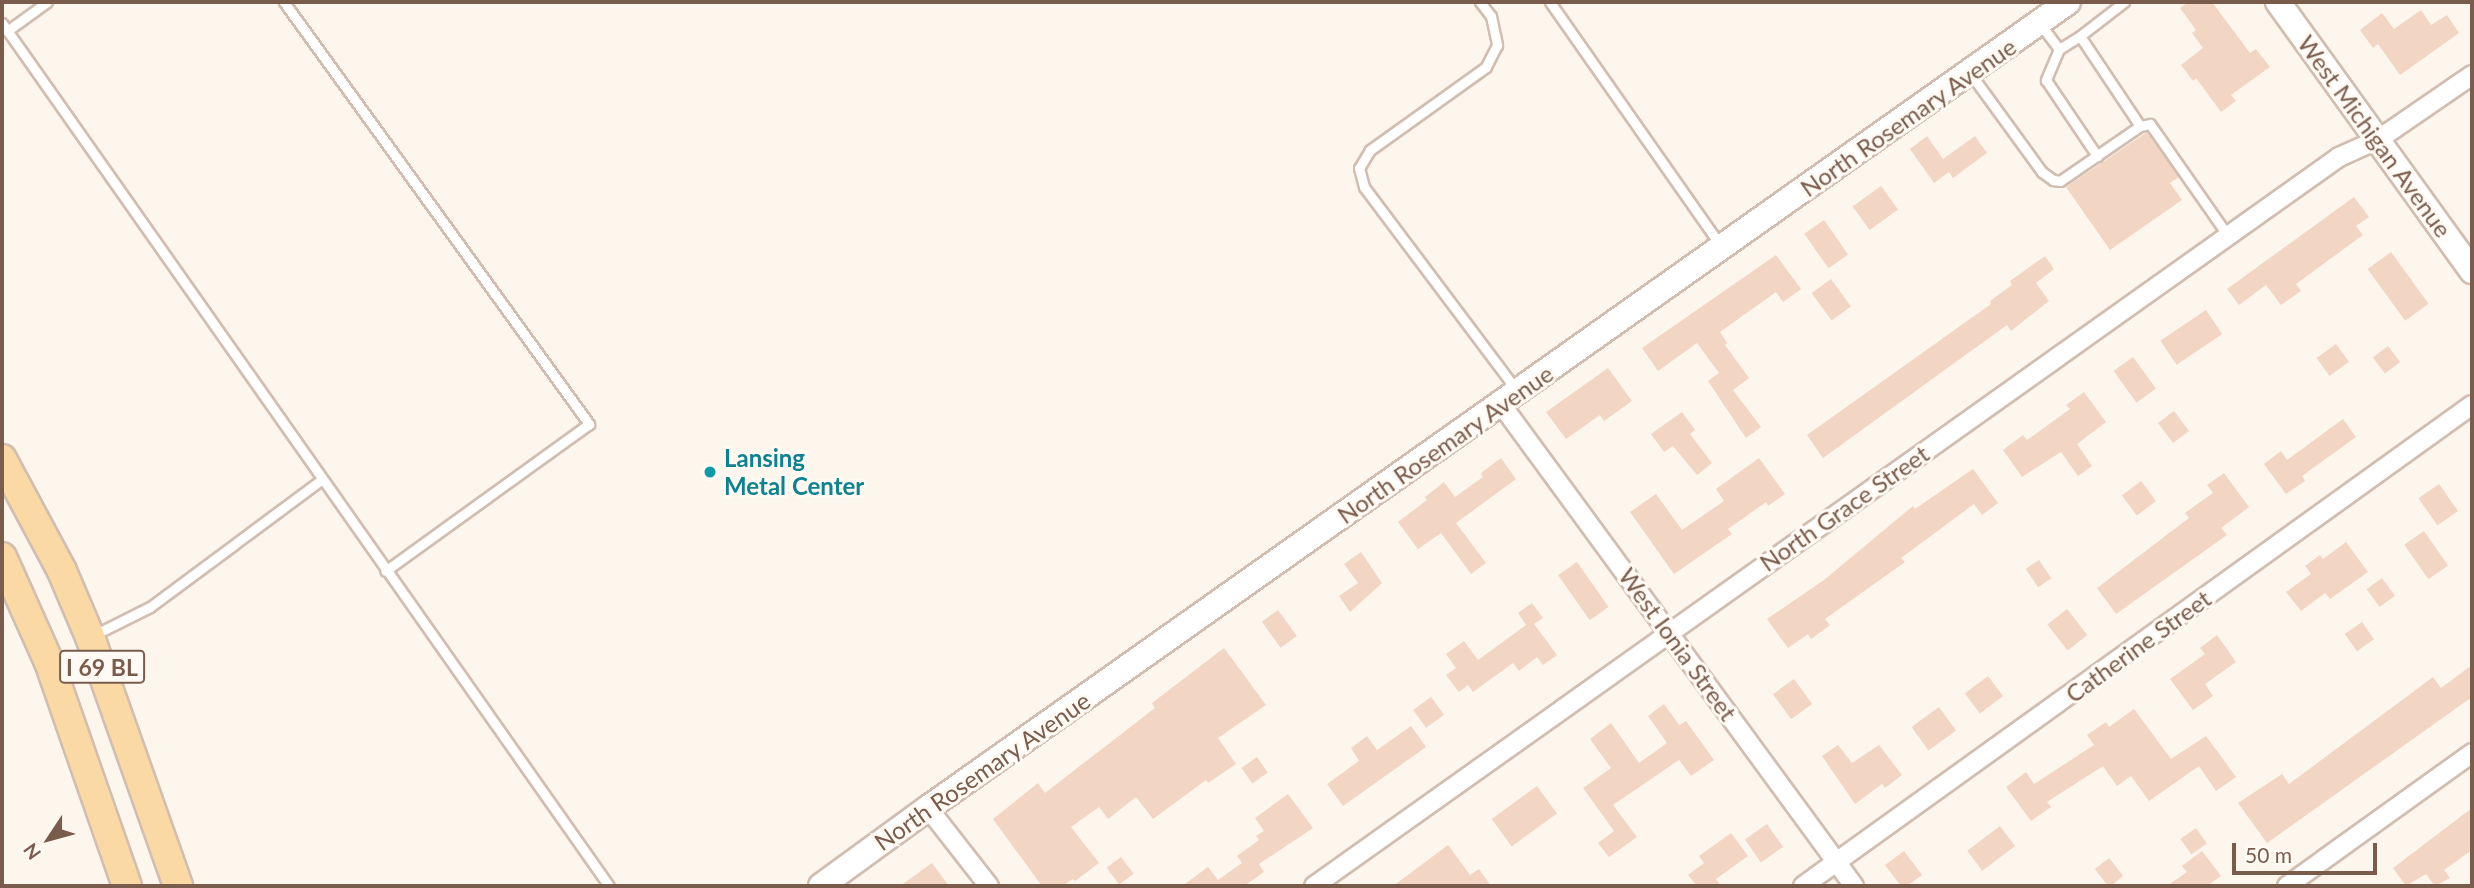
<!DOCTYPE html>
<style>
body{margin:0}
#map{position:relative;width:2474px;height:888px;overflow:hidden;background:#fdf6ec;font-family:Lato,sans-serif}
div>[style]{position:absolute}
.building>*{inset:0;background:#f3d5c3;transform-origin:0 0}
.roads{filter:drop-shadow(2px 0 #d1beb0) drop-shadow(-2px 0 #d1beb0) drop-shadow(0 2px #d1beb0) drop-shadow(0 -2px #d1beb0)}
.lane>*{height:9px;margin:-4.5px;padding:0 4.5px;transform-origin:4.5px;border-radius:4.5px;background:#fff}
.street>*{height:18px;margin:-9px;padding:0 9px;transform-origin:9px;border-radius:9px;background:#fff}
.secondary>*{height:24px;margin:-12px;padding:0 12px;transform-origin:12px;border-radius:12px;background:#fff}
.primary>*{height:28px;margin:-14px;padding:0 14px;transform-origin:14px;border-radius:14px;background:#fbd9a5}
.dots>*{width:19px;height:19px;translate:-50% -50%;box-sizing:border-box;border:4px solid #fffaf3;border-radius:50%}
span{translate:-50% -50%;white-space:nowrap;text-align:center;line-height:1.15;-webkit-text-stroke:6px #fffaf3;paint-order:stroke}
.shield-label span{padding:2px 5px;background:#fffaf3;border:2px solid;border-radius:5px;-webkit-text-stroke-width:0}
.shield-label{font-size:23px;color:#7a5c4d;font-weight:700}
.street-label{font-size:24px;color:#7a5c4d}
.culture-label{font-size:24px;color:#0d838f;font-weight:700}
.left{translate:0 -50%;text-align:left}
.frame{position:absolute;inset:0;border:4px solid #7a5c4d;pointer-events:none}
.north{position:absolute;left:14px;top:804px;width:70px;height:70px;-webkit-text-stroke:5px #fffaf3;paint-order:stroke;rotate:234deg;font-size:19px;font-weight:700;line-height:28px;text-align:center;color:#7a5c4d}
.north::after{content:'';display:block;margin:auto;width:24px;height:32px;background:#7a5c4d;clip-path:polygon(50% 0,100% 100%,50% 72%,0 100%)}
.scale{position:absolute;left:2232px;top:843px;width:145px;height:32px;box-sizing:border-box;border:4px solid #7a5c4d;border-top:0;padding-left:9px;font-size:21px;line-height:24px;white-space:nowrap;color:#7a5c4d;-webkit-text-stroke:5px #fffaf3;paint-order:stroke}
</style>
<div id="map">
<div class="building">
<i style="clip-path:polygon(2188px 2px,2212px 2px,2250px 53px,2256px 49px,2270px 67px,2231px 95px,2236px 101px,2221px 112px,2196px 78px,2193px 81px,2181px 65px,2203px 48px,2192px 33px,2196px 30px,2180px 8px)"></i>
<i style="clip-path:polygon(2421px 10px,2431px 25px,2447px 15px,2459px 33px,2400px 75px,2378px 44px,2373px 48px,2360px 30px,2382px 13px,2394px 29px)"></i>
<i style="clip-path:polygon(2147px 132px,2179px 177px,2170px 183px,2182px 200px,2110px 250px,2066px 187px)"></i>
<i style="clip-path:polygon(1927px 136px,1943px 159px,1975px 136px,1987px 153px,1953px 178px,1949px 172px,1934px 183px,1910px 149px)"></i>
<i style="left:1881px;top:186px;width:29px;height:35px;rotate:54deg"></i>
<i style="clip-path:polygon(2354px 197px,2369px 217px,2356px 226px,2363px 235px,2296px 284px,2301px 291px,2281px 305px,2266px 285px,2239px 305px,2227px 289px)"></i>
<i style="left:1824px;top:220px;width:42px;height:24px;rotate:55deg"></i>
<i style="left:2391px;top:252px;width:64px;height:29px;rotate:54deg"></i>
<i style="clip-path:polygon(1776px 255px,1801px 289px,1783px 302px,1776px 292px,1720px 332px,1727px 343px,1725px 345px,1749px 378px,1733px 390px,1761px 427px,1746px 438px,1708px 381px,1719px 373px,1697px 343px,1658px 371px,1642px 348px)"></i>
<i style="clip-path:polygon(2045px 256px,2054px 269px,2036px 283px,2049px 301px,2011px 331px,2007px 325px,1823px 458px,1807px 435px,1991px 304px,1990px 301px,2012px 285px,2010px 281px)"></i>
<i style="left:1831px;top:279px;width:34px;height:24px;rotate:54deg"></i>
<i style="left:2206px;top:310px;width:29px;height:55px;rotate:56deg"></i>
<i style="left:2336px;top:344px;width:22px;height:24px;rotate:54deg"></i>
<i style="left:2388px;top:346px;width:20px;height:19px;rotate:53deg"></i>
<i style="left:2133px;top:357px;width:39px;height:24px;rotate:54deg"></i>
<i style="clip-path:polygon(1608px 368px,1632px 401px,1604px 421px,1600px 415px,1566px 439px,1546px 412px)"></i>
<i style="clip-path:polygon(2084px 392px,2106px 422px,2077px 444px,2092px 466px,2078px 476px,2061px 452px,2022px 477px,2003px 450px,2023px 435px,2027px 440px,2070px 409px,2066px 405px)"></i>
<i style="left:2174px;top:411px;width:25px;height:20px;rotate:53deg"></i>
<i style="clip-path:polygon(1682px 412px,1695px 430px,1690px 434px,1712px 463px,1697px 475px,1673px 446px,1664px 452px,1651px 434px)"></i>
<i style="clip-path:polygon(2343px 419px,2356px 437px,2302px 476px,2305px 481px,2286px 494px,2264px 464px,2281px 451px,2287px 460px)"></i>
<i style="clip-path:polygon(1501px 458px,1516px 479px,1456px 523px,1486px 563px,1471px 574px,1441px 533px,1418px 549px,1398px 522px,1427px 500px,1425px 497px,1444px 482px,1455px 497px,1483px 477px,1481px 473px)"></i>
<i style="clip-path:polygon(1759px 458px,1785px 494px,1768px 506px,1766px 502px,1728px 529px,1732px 534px,1674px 574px,1630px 512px,1656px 494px,1682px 530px,1724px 501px,1716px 489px)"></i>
<i style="clip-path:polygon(1973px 469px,1998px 503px,1982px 515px,1974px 504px,1901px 558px,1905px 562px,1825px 619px,1830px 625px,1811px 639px,1808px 634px,1788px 648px,1767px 619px,1824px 580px,1913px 506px,1915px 509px)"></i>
<i style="clip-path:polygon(2224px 473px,2249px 507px,2221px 528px,2227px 535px,2116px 614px,2097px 588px,2189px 518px,2185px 513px,2213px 493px,2207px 485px)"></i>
<i style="left:2141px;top:481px;width:25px;height:24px;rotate:53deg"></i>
<i style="left:2439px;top:484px;width:33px;height:25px;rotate:55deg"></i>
<i style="left:2424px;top:531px;width:42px;height:24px;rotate:55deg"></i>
<i style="clip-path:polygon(2346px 542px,2368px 572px,2330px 599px,2325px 593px,2301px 611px,2286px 592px,2311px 574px,2305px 566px,2320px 555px,2323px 559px)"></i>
<i style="clip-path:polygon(1361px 552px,1382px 583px,1350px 612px,1339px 596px,1358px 583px,1344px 564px)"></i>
<i style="left:2039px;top:560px;width:22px;height:16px;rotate:56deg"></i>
<i style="left:1577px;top:562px;width:55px;height:23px;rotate:55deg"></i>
<i style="left:2382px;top:578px;width:22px;height:19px;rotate:54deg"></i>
<i style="clip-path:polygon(1532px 603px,1543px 618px,1534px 624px,1557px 655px,1543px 665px,1537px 657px,1519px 671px,1513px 663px,1473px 692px,1468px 685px,1459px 692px,1446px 675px,1456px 668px,1446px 654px,1464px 641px,1478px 660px,1526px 625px,1518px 613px)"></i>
<i style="left:2067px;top:609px;width:33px;height:25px;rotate:52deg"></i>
<i style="left:1278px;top:610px;width:32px;height:20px;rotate:54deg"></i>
<i style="left:2362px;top:622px;width:21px;height:21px;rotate:55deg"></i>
<i style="clip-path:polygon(2217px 635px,2236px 662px,2205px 684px,2213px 696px,2193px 710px,2170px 679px,2205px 654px,2200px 648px)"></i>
<i style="clip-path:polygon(1224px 648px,1266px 705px,1218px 738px,1236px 764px,1208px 783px,1206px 780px,1153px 819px,1136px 797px,1108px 819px,1099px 807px,1071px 827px,1099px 863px,1075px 881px,1073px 879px,1062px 886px,1042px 886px,993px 819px,1038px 783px,1045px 793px,1155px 708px,1152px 703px)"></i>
<i style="clip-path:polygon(2472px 665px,2472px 697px,2267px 843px,2238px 803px,2282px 774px,2289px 784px,2433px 677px,2441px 688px)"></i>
<i style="left:1988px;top:676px;width:25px;height:29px;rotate:53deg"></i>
<i style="left:1794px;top:679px;width:31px;height:26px;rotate:54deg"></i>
<i style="left:1431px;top:697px;width:22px;height:22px;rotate:54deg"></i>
<i style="clip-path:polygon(1664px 704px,1679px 725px,1686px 721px,1714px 760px,1691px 776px,1679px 760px,1613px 805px,1637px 837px,1609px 857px,1598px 843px,1614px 831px,1583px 788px,1611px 768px,1590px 739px,1611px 723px,1639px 763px,1667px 743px,1648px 716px)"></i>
<i style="left:1939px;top:707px;width:29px;height:34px;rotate:54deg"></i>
<i style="clip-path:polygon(2134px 709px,2171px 759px,2206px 736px,2236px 777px,2216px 791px,2199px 766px,2149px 801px,2131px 776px,2117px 786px,2103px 766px,2047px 802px,2051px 807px,2031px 821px,2006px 787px,2026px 772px,2034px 784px,2094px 745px,2087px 735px,2106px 722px,2109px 727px)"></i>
<i style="clip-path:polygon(1411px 726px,1426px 747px,1343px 806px,1327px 784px,1359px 761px,1351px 748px,1367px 736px,1377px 750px)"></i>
<i style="clip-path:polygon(1838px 745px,1852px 763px,1879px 745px,1902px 775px,1885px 788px,1882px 784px,1855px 804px,1822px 756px)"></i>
<i style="left:1257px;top:757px;width:19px;height:19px;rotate:55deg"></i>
<i style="left:1537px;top:786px;width:34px;height:56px;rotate:54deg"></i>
<i style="clip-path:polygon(1288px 794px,1313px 828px,1259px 864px,1264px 872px,1244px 886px,1182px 886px,1208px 867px,1218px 880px,1242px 863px,1237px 856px,1259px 840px,1256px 836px,1264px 831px,1255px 818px)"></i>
<i style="clip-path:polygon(2472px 808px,2472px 850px,2444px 870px,2450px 878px,2435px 886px,2426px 874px,2406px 886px,2393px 868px)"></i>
<i style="left:1767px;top:824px;width:28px;height:27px;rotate:55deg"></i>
<i style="left:2000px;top:826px;width:25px;height:41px;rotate:53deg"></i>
<i style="left:2196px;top:828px;width:19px;height:19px;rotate:55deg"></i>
<i style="clip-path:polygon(1731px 833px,1748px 856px,1716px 879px,1721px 886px,1697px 886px,1688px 875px,1704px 863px,1699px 856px)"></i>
<i style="clip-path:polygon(1448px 845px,1470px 875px,1479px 869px,1491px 886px,1393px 886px)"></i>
<i style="clip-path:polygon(1904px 851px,1922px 875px,1907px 886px,1901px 886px,1885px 865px)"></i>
<i style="clip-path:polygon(2202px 851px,2221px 876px,2207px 886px,2167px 886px,2187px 872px,2182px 866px)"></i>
<i style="left:1121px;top:857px;width:21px;height:18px;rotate:53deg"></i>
<i style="left:2109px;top:858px;width:23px;height:18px;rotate:52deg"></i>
<i style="clip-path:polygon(932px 863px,949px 886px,900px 886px)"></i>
</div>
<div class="roads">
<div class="lane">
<i style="left:284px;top:2px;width:521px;rotate:54.14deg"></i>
<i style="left:589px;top:424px;width:251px;rotate:144.2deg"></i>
<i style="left:1480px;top:2px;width:18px;rotate:52deg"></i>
<i style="left:1491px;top:16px;width:30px;rotate:78deg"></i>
<i style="left:1497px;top:45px;width:25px;rotate:117deg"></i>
<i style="left:1486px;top:67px;width:143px;rotate:144.4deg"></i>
<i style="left:1370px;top:150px;width:21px;rotate:121deg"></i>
<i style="left:1359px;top:168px;width:20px;rotate:75deg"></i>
<i style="left:1364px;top:187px;width:255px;rotate:53.1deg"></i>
<i style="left:1550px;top:2px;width:298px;rotate:55deg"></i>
<i style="left:2px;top:23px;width:1055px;rotate:54.88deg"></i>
<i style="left:7px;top:31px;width:49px;rotate:-35.9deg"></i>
<i style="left:2080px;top:36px;width:56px;rotate:-37.7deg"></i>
<i style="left:2059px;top:49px;width:34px;rotate:113deg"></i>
<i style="left:2046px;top:80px;width:92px;rotate:56.1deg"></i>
<i style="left:1970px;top:73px;width:122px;rotate:54deg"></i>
<i style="left:2042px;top:172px;width:14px;rotate:36deg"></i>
<i style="left:2053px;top:180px;width:7px;rotate:8deg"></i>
<i style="left:2060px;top:181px;width:97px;rotate:-34.5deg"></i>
<i style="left:2140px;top:126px;width:108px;rotate:-123.7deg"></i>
<i style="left:2080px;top:36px;width:25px;rotate:148deg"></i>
<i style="left:2059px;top:49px;width:31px;rotate:-127deg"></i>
<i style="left:2140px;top:126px;width:10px;rotate:-11deg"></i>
<i style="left:2150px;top:124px;width:136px;rotate:55.1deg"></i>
<i style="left:92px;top:636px;width:65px;rotate:-26.6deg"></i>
<i style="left:150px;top:607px;width:213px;rotate:-36.6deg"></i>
</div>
<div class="street">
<i style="left:1501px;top:404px;width:597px;rotate:53.78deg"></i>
<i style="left:928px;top:808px;width:99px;rotate:52deg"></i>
<i style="left:1314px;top:886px;width:1258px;rotate:-35.42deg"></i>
<i style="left:2339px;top:157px;width:44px;rotate:-24.2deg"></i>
<i style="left:2379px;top:139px;width:113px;rotate:-34.5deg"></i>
<i style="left:1803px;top:886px;width:824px;rotate:-35.72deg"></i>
<i style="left:2287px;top:886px;width:228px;rotate:-35.7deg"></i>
</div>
<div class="secondary">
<i style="left:2278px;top:2px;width:332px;rotate:54.2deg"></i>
<i style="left:821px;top:886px;width:132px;rotate:-36.1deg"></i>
<i style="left:928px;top:808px;width:1396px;rotate:-35.26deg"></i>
</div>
<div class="primary">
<i style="left:2px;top:459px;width:127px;rotate:61.8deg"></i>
<i style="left:62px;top:571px;width:72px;rotate:67deg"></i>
<i style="left:90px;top:637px;width:264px;rotate:70.5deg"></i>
<i style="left:2px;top:557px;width:115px;rotate:65.9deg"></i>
<i style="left:49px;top:662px;width:237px;rotate:70.8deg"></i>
</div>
</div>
<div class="dots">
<i style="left:710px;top:472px;background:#0f9aa8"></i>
</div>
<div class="shield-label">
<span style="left:102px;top:667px">I 69 BL</span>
</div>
<div class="street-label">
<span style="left:1908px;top:117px;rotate:-35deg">North Rosemary Avenue</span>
<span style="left:2375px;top:136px;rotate:54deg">West Michigan Avenue</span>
<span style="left:1445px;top:444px;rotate:-35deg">North Rosemary Avenue</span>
<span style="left:1844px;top:508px;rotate:-35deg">North Grace Street</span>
<span style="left:1678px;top:644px;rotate:54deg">West Ionia Street</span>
<span style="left:2138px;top:646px;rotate:-36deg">Catherine Street</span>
<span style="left:982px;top:771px;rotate:-35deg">North Rosemary Avenue</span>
</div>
<div class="culture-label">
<span class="left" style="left:724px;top:472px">Lansing<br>Metal Center</span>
</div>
<div class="frame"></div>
<div class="north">N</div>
<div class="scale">50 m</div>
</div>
